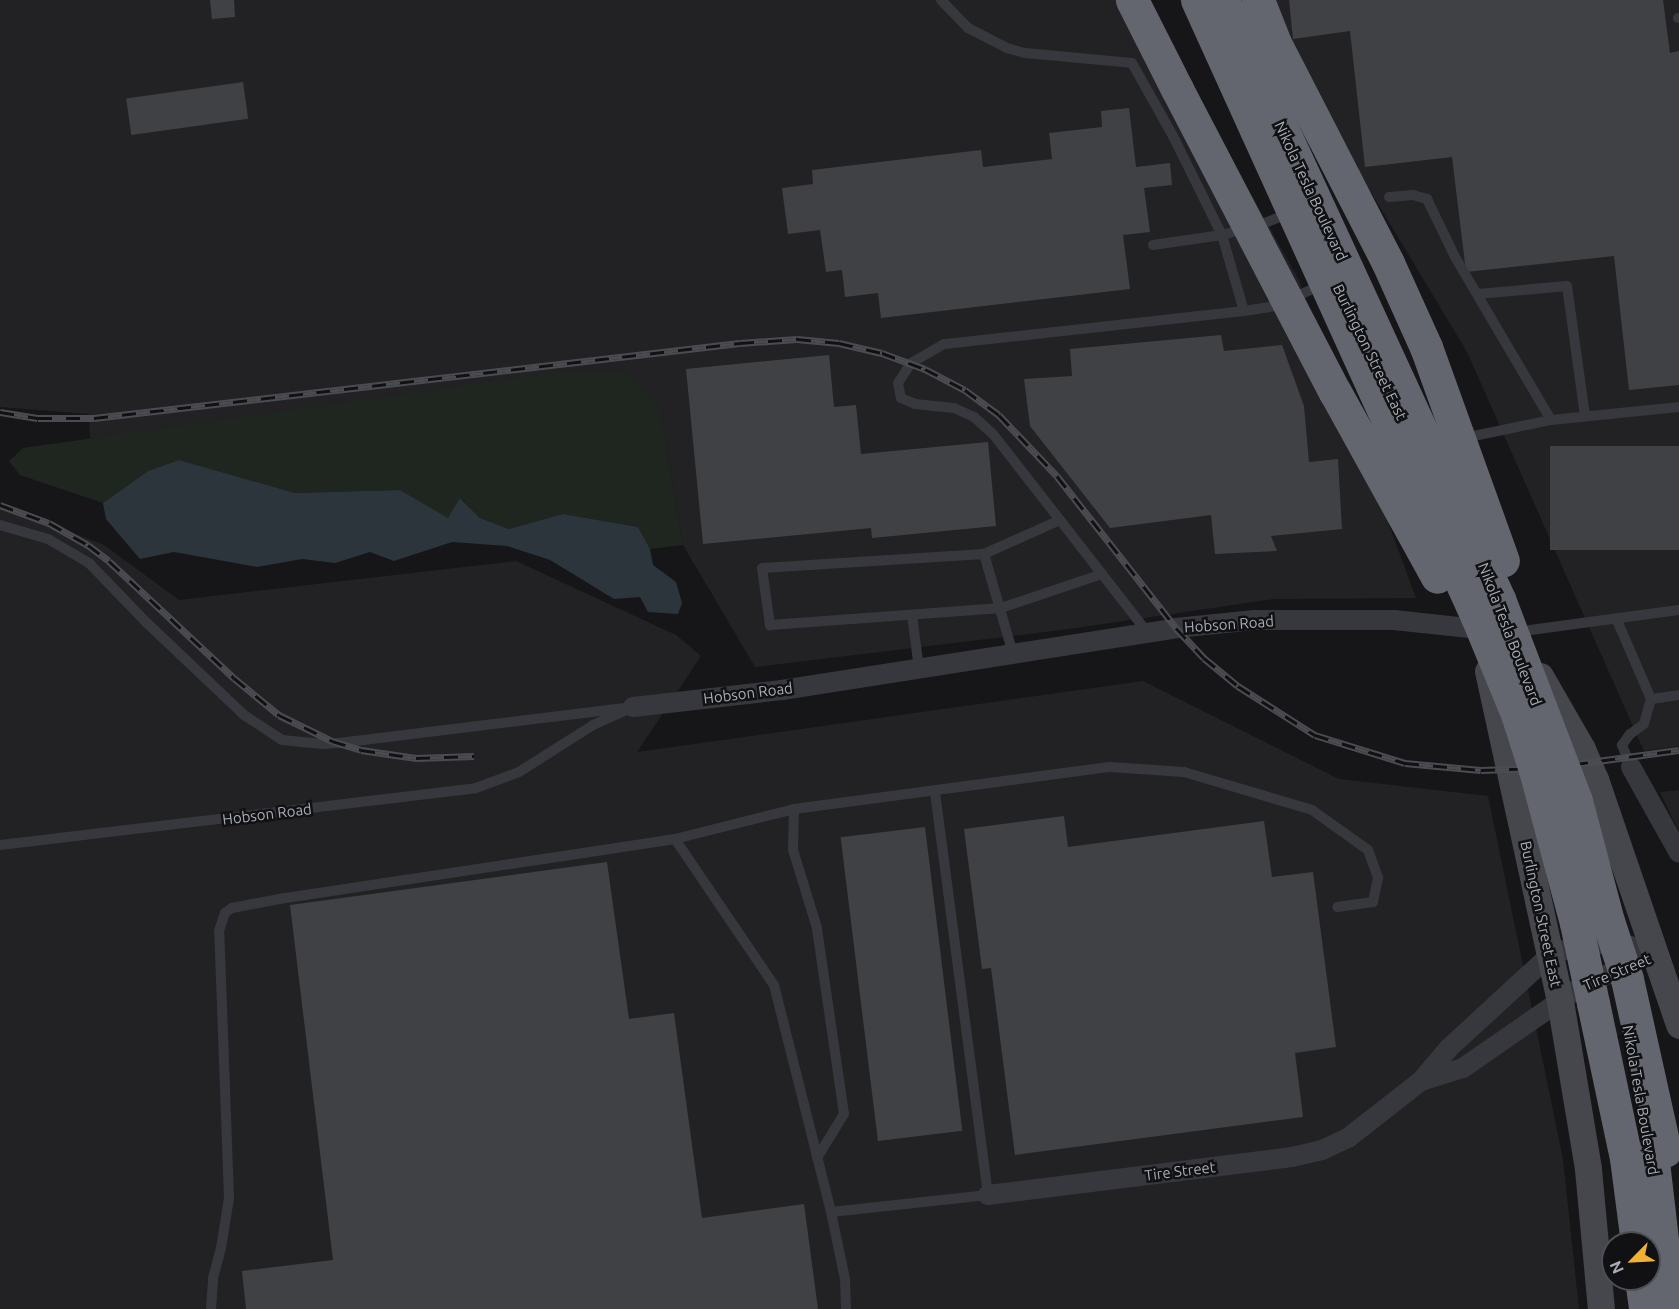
<!DOCTYPE html>
<style>
body{margin:0}
#map{position:relative;width:1679px;height:1309px;overflow:hidden;background:#161618;font-family:Ubuntu,sans-serif}
div>[style]{position:absolute}
.built>*{inset:0;background:#222225}
.green>*{inset:0;background:#1e261f}
.water>*{inset:0;background:#2c353c}
.building>*{inset:0;background:#404145;transform-origin:0 0}
.service>*{height:10px;margin:-5px;padding:0 5px;transform-origin:5px;border-radius:5px;background:#37383d}
.minor>*{height:20px;margin:-10px;padding:0 10px;transform-origin:10px;border-radius:10px;background:#37383d}
.secondary>*{height:27px;margin:-13.5px;padding:0 13.5px;transform-origin:13.5px;border-radius:13.5px;background:#45474d}
.motorway>*{height:33px;margin:-16.5px;padding:0 16.5px;transform-origin:16.5px;border-radius:16.5px;background:#63666e}
.rail>*{height:7px;margin-top:-3.5px;transform-origin:0;background:repeating-linear-gradient(90deg,#111113 0 14px,#4a4c52 0 28px);box-sizing:border-box;border-block:2px solid #4a4c52}
.motorway-bridge>*{height:33px;margin:-16.5px;padding:0 16.5px;transform-origin:16.5px;border-radius:16.5px;background:#63666e}
span{translate:-50% -50%;white-space:nowrap;text-align:center;line-height:1.15;-webkit-text-stroke:5px #111113;paint-order:stroke}
.street-label{font-size:15px;color:#a8adb8}
.north{position:absolute;left:1601px;top:1231px;width:60px;height:60px;box-sizing:border-box;background:#111113;border:2px solid #4d4f55;border-radius:50%;rotate:246deg;font-size:16px;font-weight:700;line-height:24px;text-align:center;color:#a8adb8}
.north::after{content:'';display:block;margin:auto;width:21px;height:27px;background:#f2b134;clip-path:polygon(50% 0,100% 100%,50% 72%,0 100%)}
</style>
<div id="map">
<div class="built">
<i style="clip-path:polygon(0 0,1142px 0,1299px 280px,1416px 598px,1274px 599px,1069px 629px,755px 667px,683px 545px,666px 444px,90px 438px,89px 414px,0 407px)"></i>
<i style="clip-path:polygon(1272px 0,1679px 0,1679px 746px,1644px 751px,1467px 352px,1300px 74px)"></i>
<i style="clip-path:polygon(0 505px,104px 545px,179px 600px,516px 561px,676px 635px,701px 656px,637px 752px,1143px 681px,1339px 779px,1488px 796px,1563px 1159px,1579px 1309px,0 1309px)"></i>
<i style="clip-path:polygon(1679px 790px,1679px 832px,1660px 792px)"></i>
</div>
<div class="green">
<i style="clip-path:polygon(623px 371px,656px 400px,666px 444px,683px 545px,650px 549px,638px 527px,563px 514px,509px 529px,480px 518px,461px 498px,448px 519px,400px 490px,295px 493px,179px 460px,148px 471px,103px 503px,20px 475px,9px 461px,23px 448px,557px 373px)"></i>
</div>
<div class="water">
<i style="clip-path:polygon(179px 460px,295px 493px,400px 490px,448px 518px,460px 498px,480px 518px,509px 529px,563px 514px,638px 527px,650px 549px,653px 565px,676px 582px,682px 603px,678px 614px,648px 612px,640px 597px,614px 599px,550px 560px,507px 546px,452px 542px,394px 561px,370px 552px,335px 563px,302px 559px,257px 567px,174px 552px,140px 559px,106px 519px,103px 503px,148px 471px)"></i>
</div>
<div class="building">
<i style="clip-path:polygon(210px 0,234px 0,235px 17px,212px 19px)"></i>
<i style="clip-path:polygon(1289px 0,1663px 0,1670px 53px,1679px 51px,1679px 385px,1629px 390px,1614px 256px,1466px 272px,1452px 157px,1365px 167px,1350px 31px,1293px 39px)"></i>
<i style="left:243px;top:82px;width:37px;height:118px;rotate:82deg"></i>
<i style="clip-path:polygon(1129px 108px,1136px 167px,1170px 163px,1172px 185px,1144px 188px,1150px 232px,1123px 235px,1130px 289px,881px 318px,878px 293px,845px 297px,842px 270px,826px 272px,820px 230px,788px 234px,782px 188px,813px 184px,812px 170px,981px 150px,983px 167px,1052px 159px,1049px 133px,1102px 127px,1101px 111px)"></i>
<i style="clip-path:polygon(1221px 335px,1224px 351px,1282px 345px,1304px 406px,1309px 462px,1338px 459px,1342px 529px,1271px 536px,1277px 551px,1215px 554px,1211px 515px,1110px 528px,1030px 426px,1024px 379px,1072px 376px,1070px 349px)"></i>
<i style="clip-path:polygon(829px 355px,834px 407px,856px 405px,861px 454px,988px 442px,996px 526px,872px 538px,871px 528px,703px 544px,686px 369px)"></i>
<i style="left:1679px;top:446px;width:104px;height:129px;rotate:90deg"></i>
<i style="clip-path:polygon(1064px 816px,1068px 847px,1264px 821px,1272px 877px,1313px 872px,1336px 1047px,1295px 1053px,1303px 1117px,1015px 1155px,991px 968px,982px 969px,964px 829px)"></i>
<i style="left:925px;top:827px;width:306px;height:85px;rotate:83deg"></i>
<i style="clip-path:polygon(607px 862px,629px 1019px,674px 1013px,702px 1218px,804px 1204px,818px 1309px,246px 1309px,242px 1271px,333px 1260px,290px 905px)"></i>
</div>
<div class="service">
<i style="left:941px;top:0;width:39px;rotate:46deg"></i>
<i style="left:968px;top:28px;width:44px;rotate:27.1deg"></i>
<i style="left:1007px;top:48px;width:19px;rotate:16deg"></i>
<i style="left:1025px;top:53px;width:107px;rotate:5.3deg"></i>
<i style="left:1132px;top:63px;width:84px;rotate:60.7deg"></i>
<i style="left:1173px;top:136px;width:110px;rotate:63.7deg"></i>
<i style="left:1222px;top:235px;width:79px;rotate:73.9deg"></i>
<i style="left:1244px;top:311px;width:302px;rotate:173.7deg"></i>
<i style="left:944px;top:344px;width:38px;rotate:150deg"></i>
<i style="left:911px;top:363px;width:24px;rotate:123deg"></i>
<i style="left:898px;top:383px;width:15px;rotate:79deg"></i>
<i style="left:901px;top:398px;width:15px;rotate:23deg"></i>
<i style="left:915px;top:404px;width:39px;rotate:6deg"></i>
<i style="left:954px;top:408px;width:22px;rotate:24deg"></i>
<i style="left:974px;top:417px;width:25px;rotate:42deg"></i>
<i style="left:993px;top:434px;width:251px;rotate:52.1deg"></i>
<i style="left:1678px;top:18px;width:1px"></i>
<i style="left:1389px;top:197px;width:24px;rotate:-5deg"></i>
<i style="left:1413px;top:195px;width:15px;rotate:16deg"></i>
<i style="left:1427px;top:199px;width:64px;rotate:64.2deg"></i>
<i style="left:1455px;top:257px;width:189px;rotate:59.5deg"></i>
<i style="left:1153px;top:245px;width:70px;rotate:-8.2deg"></i>
<i style="left:1222px;top:235px;width:45px;rotate:-15.6deg"></i>
<i style="left:1265px;top:223px;width:27px;rotate:-22deg"></i>
<i style="left:1478px;top:294px;width:89px;rotate:-5.1deg"></i>
<i style="left:1567px;top:286px;width:131px;rotate:82.1deg"></i>
<i style="left:1244px;top:311px;width:32px;rotate:-9deg"></i>
<i style="left:1276px;top:306px;width:52px;rotate:-25.1deg"></i>
<i style="left:1464px;top:438px;width:89px;rotate:-11.7deg"></i>
<i style="left:1551px;top:420px;width:129px;rotate:-5.8deg"></i>
<i style="left:1060px;top:520px;width:83px;rotate:155.9deg"></i>
<i style="left:984px;top:554px;width:222px;rotate:176.4deg"></i>
<i style="left:762px;top:568px;width:58px;rotate:82deg"></i>
<i style="left:770px;top:625px;width:232px;rotate:-4.2deg"></i>
<i style="left:1001px;top:608px;width:107px;rotate:-18.6deg"></i>
<i style="left:0;top:525px;width:50px;rotate:16.3deg"></i>
<i style="left:48px;top:539px;width:48px;rotate:30.3deg"></i>
<i style="left:89px;top:563px;width:83px;rotate:46deg"></i>
<i style="left:147px;top:623px;width:134px;rotate:43.5deg"></i>
<i style="left:244px;top:715px;width:45px;rotate:33.3deg"></i>
<i style="left:282px;top:740px;width:41px;rotate:5.6deg"></i>
<i style="left:323px;top:744px;width:16px;rotate:-4deg"></i>
<i style="left:339px;top:743px;width:296px;rotate:-7deg"></i>
<i style="left:984px;top:554px;width:104px;rotate:73.8deg"></i>
<i style="left:912px;top:615px;width:54px;rotate:82.6deg"></i>
<i style="left:1616px;top:618px;width:88px;rotate:66.6deg"></i>
<i style="left:1651px;top:699px;width:26px;rotate:106deg"></i>
<i style="left:1644px;top:724px;width:17px;rotate:144deg"></i>
<i style="left:1630px;top:734px;width:14px;rotate:126deg"></i>
<i style="left:1622px;top:745px;width:24px;rotate:68deg"></i>
<i style="left:1516px;top:632px;width:164px;rotate:-7.7deg"></i>
<i style="left:1651px;top:699px;width:28px;rotate:-8deg"></i>
<i style="left:675px;top:839px;width:123px;rotate:-14.1deg"></i>
<i style="left:0;top:845px;width:479px;rotate:-6.8deg"></i>
<i style="left:476px;top:788px;width:46px;rotate:-20.4deg"></i>
<i style="left:519px;top:772px;width:88px;rotate:-32.4deg"></i>
<i style="left:593px;top:725px;width:35px;rotate:-24deg"></i>
<i style="left:817px;top:1158px;width:52px;rotate:-58.5deg"></i>
<i style="left:844px;top:1114px;width:188px;rotate:-98.3deg"></i>
<i style="left:817px;top:928px;width:82px;rotate:-107.1deg"></i>
<i style="left:793px;top:850px;width:41px;rotate:-88.6deg"></i>
<i style="left:794px;top:809px;width:319px;rotate:-7.6deg"></i>
<i style="left:1110px;top:767px;width:74px;rotate:3.9deg"></i>
<i style="left:1184px;top:772px;width:134px;rotate:16.5deg"></i>
<i style="left:1312px;top:810px;width:69px;rotate:35.5deg"></i>
<i style="left:1368px;top:850px;width:30px;rotate:70deg"></i>
<i style="left:1378px;top:878px;width:25px;rotate:102deg"></i>
<i style="left:1373px;top:902px;width:36px;rotate:172deg"></i>
<i style="left:831px;top:1212px;width:68px;rotate:78.2deg"></i>
<i style="left:845px;top:1279px;width:30px;rotate:88deg"></i>
<i style="left:211px;top:1309px;width:31px;rotate:-86deg"></i>
<i style="left:213px;top:1278px;width:31px;rotate:-75deg"></i>
<i style="left:221px;top:1248px;width:51px;rotate:-80.9deg"></i>
<i style="left:229px;top:1198px;width:267px;rotate:-92.1deg"></i>
<i style="left:219px;top:931px;width:19px;rotate:-72deg"></i>
<i style="left:225px;top:913px;width:9px;rotate:-36deg"></i>
<i style="left:232px;top:908px;width:48px;rotate:-10.8deg"></i>
<i style="left:279px;top:899px;width:401px;rotate:-8.6deg"></i>
<i style="left:675px;top:839px;width:176px;rotate:55.9deg"></i>
<i style="left:774px;top:985px;width:234px;rotate:75.9deg"></i>
<i style="left:831px;top:1212px;width:158px;rotate:-6.2deg"></i>
<i style="left:988px;top:1195px;width:408px;rotate:-97.5deg"></i>
</div>
<div class="minor">
<i style="left:633px;top:707px;width:150px;rotate:-6.5deg"></i>
<i style="left:782px;top:690px;width:399px;rotate:-8.9deg"></i>
<i style="left:1176px;top:628px;width:79px;rotate:-5.8deg"></i>
<i style="left:1255px;top:620px;width:139px"></i>
<i style="left:1394px;top:620px;width:95px;rotate:6.1deg"></i>
<i style="left:1631px;top:767px;width:98px;rotate:60.8deg"></i>
<i style="left:1421px;top:1081px;width:44px;rotate:-17.2deg"></i>
<i style="left:1463px;top:1068px;width:142px;rotate:-34.7deg"></i>
<i style="left:1580px;top:987px;width:57px;rotate:-24.8deg"></i>
<i style="left:988px;top:1195px;width:306px;rotate:-7.1deg"></i>
<i style="left:1292px;top:1157px;width:31px;rotate:-13deg"></i>
<i style="left:1322px;top:1150px;width:29px;rotate:-25deg"></i>
<i style="left:1348px;top:1138px;width:93px;rotate:-38deg"></i>
<i style="left:1421px;top:1081px;width:43px;rotate:-49.7deg"></i>
<i style="left:1449px;top:1048px;width:137px;rotate:-42.6deg"></i>
<i style="left:1550px;top:955px;width:24px;rotate:-19deg"></i>
<i style="left:1573px;top:947px;width:30px;rotate:-6deg"></i>
<i style="left:1603px;top:944px;width:27px;rotate:4deg"></i>
<i style="left:1630px;top:946px;width:28px;rotate:19deg"></i>
</div>
<div class="secondary">
<i style="left:1488px;top:671px;width:338px;rotate:77.7deg"></i>
<i style="left:1560px;top:1001px;width:170px;rotate:80.5deg"></i>
<i style="left:1588px;top:1169px;width:141px;rotate:84.7deg"></i>
<i style="left:1540px;top:676px;width:84px;rotate:60.1deg"></i>
<i style="left:1582px;top:749px;width:33px;rotate:67deg"></i>
<i style="left:1595px;top:779px;width:260px;rotate:71.1deg"></i>
</div>
<div class="motorway">
<i style="left:1132px;top:0;width:100px;rotate:63.2deg"></i>
<i style="left:1258px;top:0;width:46px;rotate:68.4deg"></i>
<i style="left:1576px;top:801px;width:124px;rotate:75.1deg"></i>
<i style="left:1593px;top:1003px;width:158px;rotate:78deg"></i>
<i style="left:1626px;top:1158px;width:86px;rotate:82.6deg"></i>
<i style="left:1652px;top:1153px;width:157px;rotate:83.4deg"></i>
<i style="left:1641px;top:1279px;width:30px;rotate:82deg"></i>
</div>
<div class="rail">
<i style="left:0;top:412px;width:38px;rotate:9deg"></i>
<i style="left:38px;top:418px;width:56px"></i>
<i style="left:94px;top:418px;width:650px;rotate:-6.62deg"></i>
<i style="left:740px;top:343px;width:57px;rotate:-4deg"></i>
<i style="left:797px;top:339px;width:42px;rotate:5.4deg"></i>
<i style="left:839px;top:343px;width:44px;rotate:13.1deg"></i>
<i style="left:882px;top:353px;width:46px;rotate:20.4deg"></i>
<i style="left:925px;top:369px;width:45px;rotate:27.7deg"></i>
<i style="left:965px;top:390px;width:42px;rotate:36.3deg"></i>
<i style="left:999px;top:415px;width:84px;rotate:46.4deg"></i>
<i style="left:1057px;top:476px;width:193px;rotate:51.9deg"></i>
<i style="left:1176px;top:628px;width:41px;rotate:47deg"></i>
<i style="left:1204px;top:658px;width:44px;rotate:39.5deg"></i>
<i style="left:1238px;top:686px;width:91px;rotate:32.5deg"></i>
<i style="left:1315px;top:735px;width:94px;rotate:17.3deg"></i>
<i style="left:1405px;top:763px;width:76px;rotate:5.3deg"></i>
<i style="left:1481px;top:770px;width:65px;rotate:-1.8deg"></i>
<i style="left:1546px;top:768px;width:134px;rotate:-7.7deg"></i>
<i style="left:0;top:505px;width:52px;rotate:20.2deg"></i>
<i style="left:49px;top:523px;width:45px;rotate:29.4deg"></i>
<i style="left:88px;top:545px;width:26px;rotate:37deg"></i>
<i style="left:109px;top:561px;width:171px;rotate:43.1deg"></i>
<i style="left:234px;top:678px;width:58px;rotate:39.4deg"></i>
<i style="left:279px;top:715px;width:59px;rotate:26.1deg"></i>
<i style="left:332px;top:741px;width:30px;rotate:17deg"></i>
<i style="left:361px;top:750px;width:56px;rotate:8.3deg"></i>
<i style="left:416px;top:758px;width:58px;rotate:-2deg"></i>
</div>
<div class="motorway-bridge">
<i style="left:1197px;top:0;width:678px;rotate:65.59deg"></i>
<i style="left:1477px;top:617px;width:105px;rotate:67.6deg"></i>
<i style="left:1517px;top:714px;width:59px;rotate:72.2deg"></i>
<i style="left:1535px;top:770px;width:158px;rotate:75deg"></i>
<i style="left:1576px;top:923px;width:82px;rotate:78deg"></i>
<i style="left:1223px;top:0;width:660px;rotate:65.26deg"></i>
<i style="left:1499px;top:599px;width:216px;rotate:69.1deg"></i>
<i style="left:1275px;top:43px;width:247px;rotate:62.8deg"></i>
<i style="left:1388px;top:263px;width:92px;rotate:65.7deg"></i>
<i style="left:1426px;top:347px;width:227px;rotate:70.2deg"></i>
<i style="left:1177px;top:89px;width:342px;rotate:62.5deg"></i>
<i style="left:1335px;top:392px;width:211px;rotate:61.1deg"></i>
<i style="left:1608px;top:921px;width:61px;rotate:71.9deg"></i>
<i style="left:1627px;top:979px;width:176px;rotate:77.5deg"></i>
</div>
<div class="street-label">
<span style="left:1311px;top:191px;rotate:65deg">Nikola Tesla Boulevard</span>
<span style="left:1370px;top:352px;rotate:64deg">Burlington Street East</span>
<span style="left:1229px;top:624px;rotate:-4deg">Hobson Road</span>
<span style="left:1510px;top:634px;rotate:69deg">Nikola Tesla Boulevard</span>
<span style="left:748px;top:693px;rotate:-7deg">Hobson Road</span>
<span style="left:267px;top:814px;rotate:-7deg">Hobson Road</span>
<span style="left:1541px;top:914px;rotate:78deg">Burlington Street East</span>
<span style="left:1617px;top:972px;rotate:-23deg">Tire Street</span>
<span style="left:1641px;top:1100px;rotate:80deg">Nikola Tesla Boulevard</span>
<span style="left:1180px;top:1171px;rotate:-7deg">Tire Street</span>
</div>
<div class="north">N</div>
</div>
